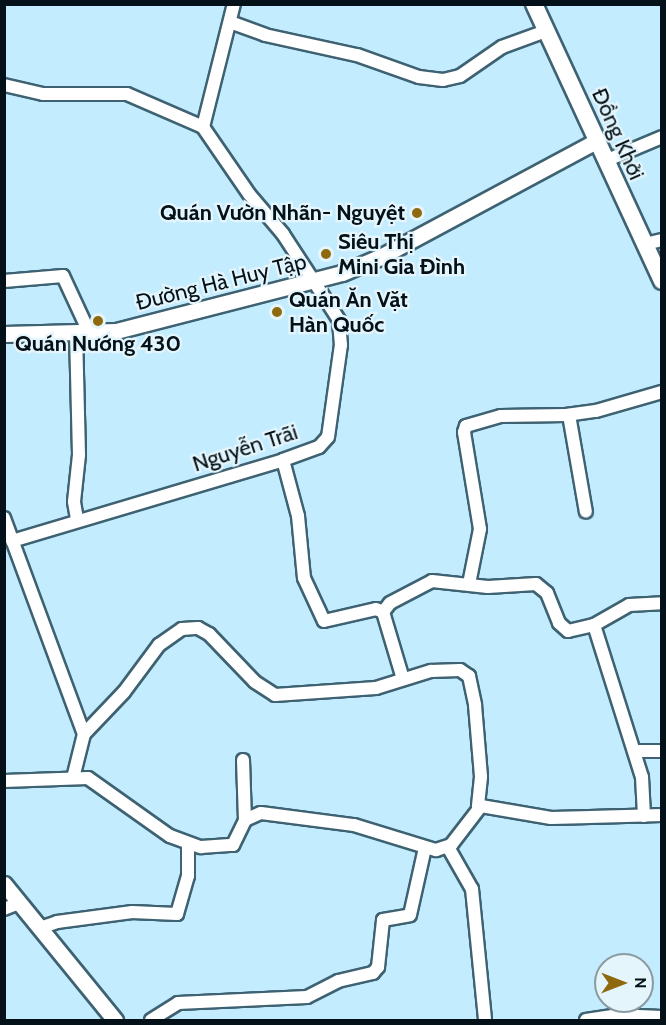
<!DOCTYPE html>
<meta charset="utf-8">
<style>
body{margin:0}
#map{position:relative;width:666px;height:1025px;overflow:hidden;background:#c3ecff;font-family:Cabin,sans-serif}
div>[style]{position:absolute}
.roads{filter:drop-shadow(2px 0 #3e6272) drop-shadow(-2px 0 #3e6272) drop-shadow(0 2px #3e6272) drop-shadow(0 -2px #3e6272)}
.minor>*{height:12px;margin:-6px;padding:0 6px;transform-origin:6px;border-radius:6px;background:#fff}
.tertiary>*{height:15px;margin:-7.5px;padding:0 7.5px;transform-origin:7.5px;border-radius:7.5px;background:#fff}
.secondary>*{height:16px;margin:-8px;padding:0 8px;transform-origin:8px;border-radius:8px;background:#fff}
.dots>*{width:16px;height:16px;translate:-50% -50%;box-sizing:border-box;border:3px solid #e5f5fc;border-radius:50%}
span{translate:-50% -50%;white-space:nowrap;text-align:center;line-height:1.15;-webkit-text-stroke:4.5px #e5f5fc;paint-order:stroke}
.street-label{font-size:22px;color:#041118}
.poi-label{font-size:22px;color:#041118;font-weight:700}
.right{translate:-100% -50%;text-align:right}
.left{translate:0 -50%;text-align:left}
.frame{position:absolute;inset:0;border:6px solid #041118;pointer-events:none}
.north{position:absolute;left:594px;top:953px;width:60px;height:60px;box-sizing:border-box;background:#e5f5fc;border:2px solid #8b9aa1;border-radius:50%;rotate:90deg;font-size:16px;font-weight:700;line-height:24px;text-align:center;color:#041118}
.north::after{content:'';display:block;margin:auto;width:21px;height:27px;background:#8f690e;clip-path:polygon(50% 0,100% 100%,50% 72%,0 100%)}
</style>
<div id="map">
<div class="roads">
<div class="minor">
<i style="left:230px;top:22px;width:37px;rotate:20deg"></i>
<i style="left:265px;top:35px;width:94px;rotate:12.3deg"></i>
<i style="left:357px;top:55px;width:66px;rotate:19.5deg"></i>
<i style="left:419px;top:77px;width:24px;rotate:7deg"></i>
<i style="left:443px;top:80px;width:17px;rotate:-13deg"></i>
<i style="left:460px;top:76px;width:51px;rotate:-34.6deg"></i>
<i style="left:502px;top:47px;width:47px;rotate:-20deg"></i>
<i style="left:4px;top:85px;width:40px;rotate:13deg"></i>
<i style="left:43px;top:94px;width:84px"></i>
<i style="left:127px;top:94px;width:83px;rotate:23.5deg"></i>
<i style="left:605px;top:161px;width:62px;rotate:-22.8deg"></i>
<i style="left:645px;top:244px;width:17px;rotate:-13deg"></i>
<i style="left:4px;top:281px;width:59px;rotate:-4.8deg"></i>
<i style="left:63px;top:276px;width:62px;rotate:65.1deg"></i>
<i style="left:76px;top:332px;width:123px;rotate:88.6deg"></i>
<i style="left:79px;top:455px;width:47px;rotate:96.1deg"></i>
<i style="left:74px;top:502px;width:17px;rotate:80deg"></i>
<i style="left:569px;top:415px;width:98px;rotate:80.1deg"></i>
<i style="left:283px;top:460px;width:58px;rotate:75deg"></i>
<i style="left:298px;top:516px;width:62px;rotate:84.5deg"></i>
<i style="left:304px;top:578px;width:47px;rotate:65.1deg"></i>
<i style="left:324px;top:621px;width:53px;rotate:-13deg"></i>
<i style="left:376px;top:609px;width:8px;rotate:23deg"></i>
<i style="left:4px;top:518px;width:230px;rotate:69.7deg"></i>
<i style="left:84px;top:734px;width:45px;rotate:104deg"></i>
<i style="left:12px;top:541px;width:283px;rotate:-16.6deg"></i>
<i style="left:283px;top:460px;width:38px;rotate:-20deg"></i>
<i style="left:319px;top:447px;width:13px;rotate:-48deg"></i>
<i style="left:328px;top:437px;width:93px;rotate:-82deg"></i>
<i style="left:341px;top:345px;width:25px;rotate:-95deg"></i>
<i style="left:339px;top:320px;width:103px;rotate:-123.1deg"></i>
<i style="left:283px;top:234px;width:52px;rotate:-130.4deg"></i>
<i style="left:249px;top:194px;width:81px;rotate:-124.5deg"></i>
<i style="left:203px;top:127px;width:127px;rotate:-75.9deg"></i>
<i style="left:469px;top:584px;width:56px;rotate:-78.7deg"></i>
<i style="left:480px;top:529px;width:98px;rotate:-99.4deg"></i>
<i style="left:464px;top:432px;width:6px;rotate:-72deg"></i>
<i style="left:466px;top:426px;width:36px;rotate:-16deg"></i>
<i style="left:501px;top:416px;width:65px;rotate:-0.9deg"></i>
<i style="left:566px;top:415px;width:30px;rotate:-8deg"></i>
<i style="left:596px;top:411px;width:69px;rotate:-16.1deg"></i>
<i style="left:594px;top:625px;width:159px;rotate:72.5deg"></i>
<i style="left:642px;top:777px;width:39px;rotate:87deg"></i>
<i style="left:403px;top:679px;width:70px;rotate:-106.6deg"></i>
<i style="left:383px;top:612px;width:11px;rotate:-52deg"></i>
<i style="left:390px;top:603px;width:47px;rotate:-27.6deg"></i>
<i style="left:432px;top:581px;width:56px;rotate:6.1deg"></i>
<i style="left:488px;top:587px;width:48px;rotate:-3.6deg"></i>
<i style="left:536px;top:584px;width:14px;rotate:39deg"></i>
<i style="left:547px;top:593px;width:32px;rotate:68deg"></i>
<i style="left:559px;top:623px;width:12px;rotate:42deg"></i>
<i style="left:568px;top:631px;width:27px;rotate:-13deg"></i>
<i style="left:594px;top:625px;width:40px;rotate:-29.7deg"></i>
<i style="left:629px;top:605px;width:33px;rotate:-3deg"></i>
<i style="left:84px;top:734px;width:58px;rotate:-46.4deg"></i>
<i style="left:124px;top:692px;width:59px;rotate:-53.3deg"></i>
<i style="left:159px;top:645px;width:28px;rotate:-35deg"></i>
<i style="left:182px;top:629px;width:16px;rotate:-4deg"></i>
<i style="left:198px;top:628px;width:13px;rotate:29deg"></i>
<i style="left:209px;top:634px;width:66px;rotate:46.2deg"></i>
<i style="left:255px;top:682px;width:24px;rotate:33deg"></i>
<i style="left:275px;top:695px;width:101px;rotate:-4deg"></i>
<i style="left:376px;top:688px;width:58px;rotate:-17.2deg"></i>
<i style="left:431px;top:671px;width:29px;rotate:-2deg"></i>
<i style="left:460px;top:670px;width:11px;rotate:34deg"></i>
<i style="left:469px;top:676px;width:30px;rotate:78deg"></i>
<i style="left:475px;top:705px;width:72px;rotate:85.2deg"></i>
<i style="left:481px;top:777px;width:30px;rotate:96deg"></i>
<i style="left:634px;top:751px;width:28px"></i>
<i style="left:243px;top:760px;width:60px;rotate:88.1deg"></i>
<i style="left:4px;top:781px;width:84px;rotate:-2deg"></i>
<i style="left:88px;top:778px;width:100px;rotate:35.3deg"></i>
<i style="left:170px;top:836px;width:33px;rotate:20deg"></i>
<i style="left:201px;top:847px;width:32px;rotate:-4deg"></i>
<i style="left:233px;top:845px;width:28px;rotate:-64deg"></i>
<i style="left:245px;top:820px;width:17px;rotate:-24deg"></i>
<i style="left:261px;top:813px;width:94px;rotate:7.4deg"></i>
<i style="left:354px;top:825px;width:86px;rotate:17deg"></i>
<i style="left:436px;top:850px;width:16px;rotate:-18deg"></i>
<i style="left:451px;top:845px;width:49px;rotate:-52.4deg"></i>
<i style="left:481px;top:806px;width:71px;rotate:9.7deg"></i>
<i style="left:551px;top:818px;width:111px;rotate:-1.5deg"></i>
<i style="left:448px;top:847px;width:48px;rotate:60.3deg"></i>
<i style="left:472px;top:889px;width:132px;rotate:84.3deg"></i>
<i style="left:4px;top:909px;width:16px;rotate:-22deg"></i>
<i style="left:40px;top:928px;width:18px;rotate:-19deg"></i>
<i style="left:57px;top:922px;width:76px;rotate:-7.6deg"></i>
<i style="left:132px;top:912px;width:45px;rotate:2.5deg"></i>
<i style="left:177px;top:914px;width:40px;rotate:-74deg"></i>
<i style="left:188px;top:876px;width:31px;rotate:-90deg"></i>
<i style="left:151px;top:1020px;width:32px;rotate:-32deg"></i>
<i style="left:178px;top:1003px;width:129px;rotate:-2.7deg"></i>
<i style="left:307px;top:997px;width:35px;rotate:-27deg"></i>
<i style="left:338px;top:981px;width:36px;rotate:-13deg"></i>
<i style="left:373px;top:973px;width:8px;rotate:-50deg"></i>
<i style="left:378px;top:967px;width:47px;rotate:-83.9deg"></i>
<i style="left:383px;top:920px;width:27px;rotate:-10deg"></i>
<i style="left:410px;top:915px;width:69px;rotate:-77.4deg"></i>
<i style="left:586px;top:1020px;width:30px;rotate:-9deg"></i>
<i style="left:616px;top:1015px;width:46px;rotate:2.5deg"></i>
</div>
<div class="tertiary">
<i style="left:4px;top:334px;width:112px;rotate:-1.5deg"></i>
<i style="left:116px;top:331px;width:233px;rotate:-14.4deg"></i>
<i style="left:342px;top:273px;width:39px;rotate:-23deg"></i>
<i style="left:378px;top:258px;width:247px;rotate:-28.2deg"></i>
<i style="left:4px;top:884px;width:176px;rotate:50.8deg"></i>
</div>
<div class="secondary">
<i style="left:534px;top:4px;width:305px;rotate:65.2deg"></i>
</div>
</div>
<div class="dots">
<i style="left:417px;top:213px;background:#8f690e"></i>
<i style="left:326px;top:254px;background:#8f690e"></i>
<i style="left:277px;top:312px;background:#8f690e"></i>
<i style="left:98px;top:321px;background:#8f690e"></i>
</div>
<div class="street-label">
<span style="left:618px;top:134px;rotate:66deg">Đồng Khởi</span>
<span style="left:221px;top:282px;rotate:-14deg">Đường Hà Huy Tập</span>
<span style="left:245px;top:448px;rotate:-18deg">Nguyễn Trãi</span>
</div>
<div class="poi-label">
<span class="right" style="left:405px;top:213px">Quán Vườn Nhãn- Nguyệt</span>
<span class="left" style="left:338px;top:254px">Siêu Thị<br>Mini Gia Đình</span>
<span class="left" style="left:289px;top:312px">Quán Ăn Vặt<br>Hàn Quốc</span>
<span style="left:98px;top:344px">Quán Nướng 430</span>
</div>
<div class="frame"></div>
<div class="north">N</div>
</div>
